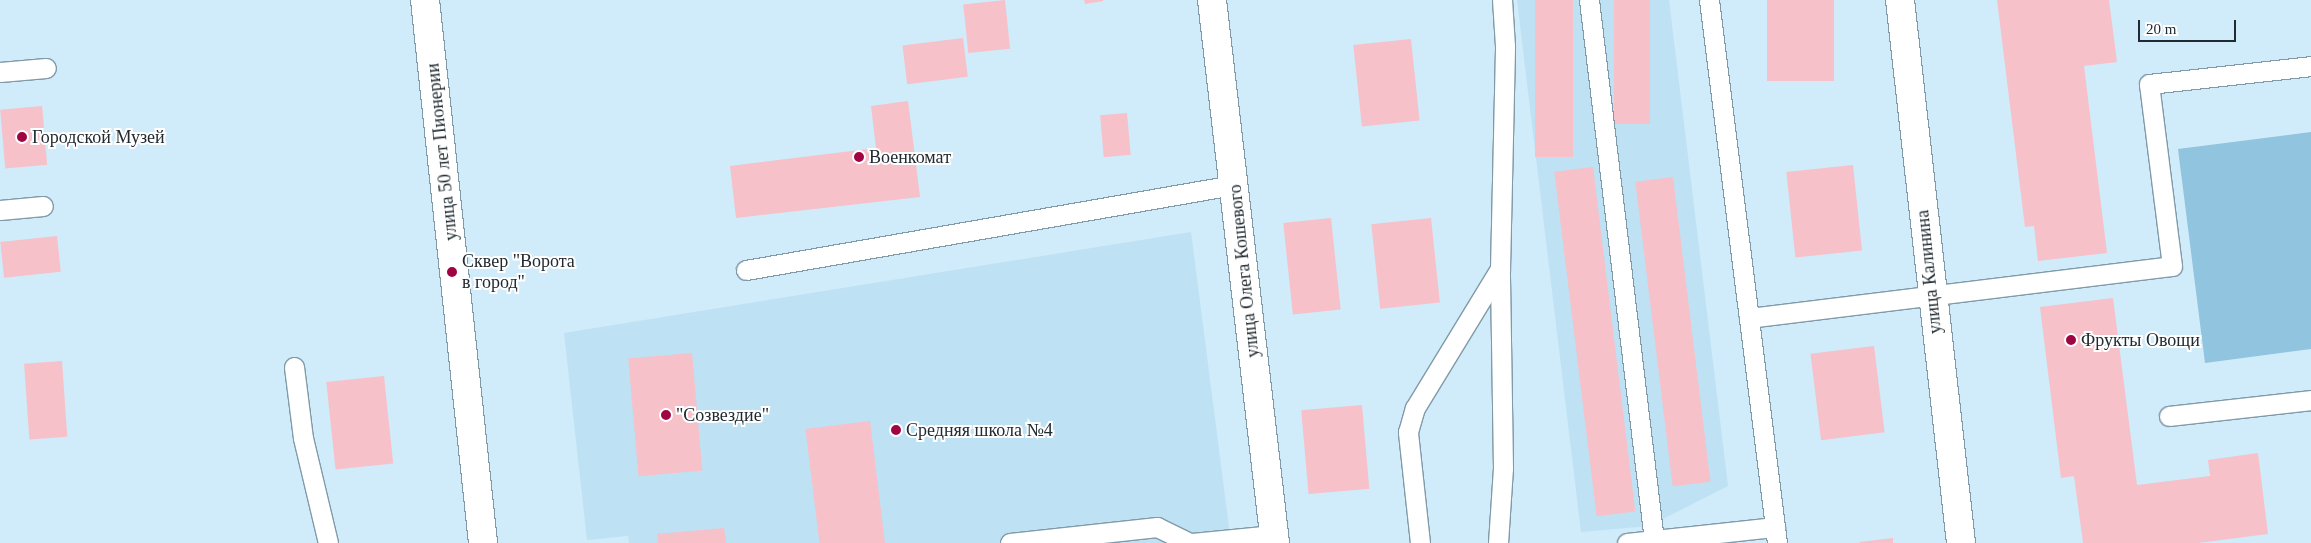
<!DOCTYPE html>
<meta charset="utf-8">
<style>
body{margin:0}
#map{position:relative;width:2311px;height:543px;overflow:hidden;background:#d0ebfa;font-family:Georgia,serif}
div>[style]{position:absolute}
.built>*{inset:0;background:#bee1f4}
.green>*{inset:0;background:#90c4df}
.building>*{inset:0;background:#f6c1c9;transform-origin:0 0}
.roads{filter:drop-shadow(1px 0 #809aa8) drop-shadow(-1px 0 #809aa8) drop-shadow(0 1px #809aa8) drop-shadow(0 -1px #809aa8)}
.service>*{height:19px;margin:-9.5px;padding:0 9.5px;transform-origin:9.5px;border-radius:9.5px;background:#fff}
.pedestrian>*{height:28px;margin:-14px;padding:0 14px;transform-origin:14px;border-radius:14px;background:#fff}
.minor>*{height:28px;margin:-14px;padding:0 14px;transform-origin:14px;border-radius:14px;background:#fff}
.tertiary>*{height:28px;margin:-14px;padding:0 14px;transform-origin:14px;border-radius:14px;background:#fff}
.dots>*{width:14px;height:14px;translate:-50% -50%;box-sizing:border-box;border:2px solid #fff;border-radius:50%}
span{translate:-50% -50%;white-space:nowrap;text-align:center;line-height:1.15;-webkit-text-stroke:4px #fff;paint-order:stroke}
.poi-label{font-size:18px;color:#202a30}
.left{translate:0 -50%;text-align:left}
.street-label{font-size:18px;color:#202a30}
.scale{position:absolute;left:2138px;top:20px;width:98px;height:22px;box-sizing:border-box;border:2px solid #202a30;border-top:0;padding-left:6px;font-size:15px;line-height:18px;white-space:nowrap;color:#202a30;-webkit-text-stroke:4px #fff;paint-order:stroke}
</style>
<div id="map">
<div class="built">
<i style="clip-path:polygon(1517px 0,1669px 0,1728px 486px,1649px 526px,1581px 532px)"></i>
<i style="clip-path:polygon(1191px 232px,1231px 543px,629px 543px,628px 536px,587px 540px,564px 333px)"></i>
</div>
<div class="green">
<i style="clip-path:polygon(2311px 132px,2311px 349px,2205px 363px,2178px 149px)"></i>
</div>
<div class="building">
<i style="left:1005px;top:0;width:49px;height:42px;rotate:84deg"></i>
<i style="clip-path:polygon(1084px 0,1103px 0,1103px 1px,1085px 4px)"></i>
<i style="left:1535px;top:0;width:38px;height:157px"></i>
<i style="left:1614px;top:0;width:36px;height:124px"></i>
<i style="left:1767px;top:0;width:67px;height:81px"></i>
<i style="clip-path:polygon(1997px 0,2109px 0,2117px 62px,2084px 66px,2107px 253px,2038px 261px,2034px 226px,2025px 227px)"></i>
<i style="left:963px;top:38px;width:39px;height:61px;rotate:83deg"></i>
<i style="left:1411px;top:39px;width:82px;height:58px;rotate:84deg"></i>
<i style="clip-path:polygon(908px 101px,920px 197px,736px 218px,730px 166px,876px 148px,871px 106px)"></i>
<i style="left:42px;top:106px;width:59px;height:42px;rotate:85deg"></i>
<i style="left:1127px;top:113px;width:42px;height:27px;rotate:85deg"></i>
<i style="left:1853px;top:165px;width:86px;height:67px;rotate:84deg"></i>
<i style="left:1593px;top:167px;width:347px;height:39px;rotate:83deg"></i>
<i style="left:1673px;top:177px;width:307px;height:38px;rotate:83deg"></i>
<i style="left:1331px;top:218px;width:92px;height:48px;rotate:84deg"></i>
<i style="left:1431px;top:218px;width:85px;height:60px;rotate:84deg"></i>
<i style="left:57px;top:236px;width:36px;height:57px;rotate:84deg"></i>
<i style="clip-path:polygon(2113px 298px,2137px 485px,2210px 476px,2208px 460px,2258px 453px,2268px 534px,2198px 543px,2083px 543px,2074px 476px,2061px 478px,2040px 307px)"></i>
<i style="left:1874px;top:346px;width:87px;height:64px;rotate:83deg"></i>
<i style="left:692px;top:353px;width:118px;height:64px;rotate:85deg"></i>
<i style="left:62px;top:361px;width:76px;height:38px;rotate:86deg"></i>
<i style="left:384px;top:376px;width:88px;height:58px;rotate:84deg"></i>
<i style="left:1362px;top:405px;width:84px;height:61px;rotate:85deg"></i>
<i style="left:870px;top:421px;width:123px;height:65px;rotate:83deg"></i>
<i style="clip-path:polygon(724px 528px,726px 543px,658px 543px,657px 534px)"></i>
<i style="clip-path:polygon(1893px 538px,1893px 543px,1860px 543px,1860px 542px)"></i>
</div>
<div class="roads">
<div class="service">
<i style="left:1589px;top:0;width:544px;rotate:83.14deg"></i>
<i style="left:1709px;top:0;width:547px;rotate:82.86deg"></i>
<i style="left:0;top:72px;width:46px;rotate:-5deg"></i>
<i style="left:0;top:210px;width:43px;rotate:-5.3deg"></i>
<i style="left:746px;top:270px;width:496px;rotate:-9.9deg"></i>
<i style="left:1749px;top:318px;width:426px;rotate:-7deg"></i>
<i style="left:2172px;top:266px;width:183px;rotate:-97.2deg"></i>
<i style="left:2149px;top:84px;width:163px;rotate:-6.3deg"></i>
<i style="left:294px;top:367px;width:72px;rotate:82.8deg"></i>
<i style="left:303px;top:438px;width:108px;rotate:76.6deg"></i>
<i style="left:2169px;top:416px;width:143px;rotate:-6.4deg"></i>
<i style="left:1010px;top:543px;width:148px;rotate:-6.2deg"></i>
<i style="left:1157px;top:527px;width:37px;rotate:26deg"></i>
<i style="left:1192px;top:543px;width:82px;rotate:-5.6deg"></i>
<i style="left:1420px;top:543px;width:112px;rotate:-96.2deg"></i>
<i style="left:1408px;top:432px;width:25px;rotate:-74deg"></i>
<i style="left:1415px;top:408px;width:163px;rotate:-58.6deg"></i>
<i style="left:1500px;top:269px;width:223px;rotate:-88.7deg"></i>
<i style="left:1505px;top:46px;width:46px;rotate:-93.7deg"></i>
<i style="left:1498px;top:543px;width:75px;rotate:-86.2deg"></i>
<i style="left:1503px;top:468px;width:199px;rotate:-90.9deg"></i>
<i style="left:1627px;top:543px;width:149px;rotate:-6.2deg"></i>
</div>
<div class="pedestrian">
<i style="left:425px;top:0;width:546px;rotate:83.9deg"></i>
</div>
<div class="minor">
<i style="left:1212px;top:0;width:547px;rotate:83.38deg"></i>
</div>
<div class="tertiary">
<i style="left:1900px;top:0;width:546px;rotate:83.59deg"></i>
</div>
</div>
<div class="dots">
<i style="left:22px;top:137px;background:#a10442"></i>
<i style="left:859px;top:157px;background:#a10442"></i>
<i style="left:452px;top:272px;background:#a10442"></i>
<i style="left:2071px;top:340px;background:#a10442"></i>
<i style="left:666px;top:415px;background:#a10442"></i>
<i style="left:896px;top:430px;background:#a10442"></i>
</div>
<div class="poi-label">
<span class="left" style="left:32px;top:137px">Городской Музей</span>
<span class="left" style="left:869px;top:157px">Военкомат</span>
<span class="left" style="left:462px;top:272px">Сквер "Ворота<br>в город"</span>
<span class="left" style="left:2081px;top:340px">Фрукты Овощи</span>
<span class="left" style="left:676px;top:415px">"Созвездие"</span>
<span class="left" style="left:906px;top:430px">Средняя школа №4</span>
</div>
<div class="street-label">
<span style="left:442px;top:152px;rotate:-96deg">улица 50 лет Пионерии</span>
<span style="left:1244px;top:271px;rotate:-96deg">улица Олега Кошевого</span>
<span style="left:1929px;top:272px;rotate:-96deg">улица Калинина</span>
</div>
<div class="scale">20 m</div>
</div>
